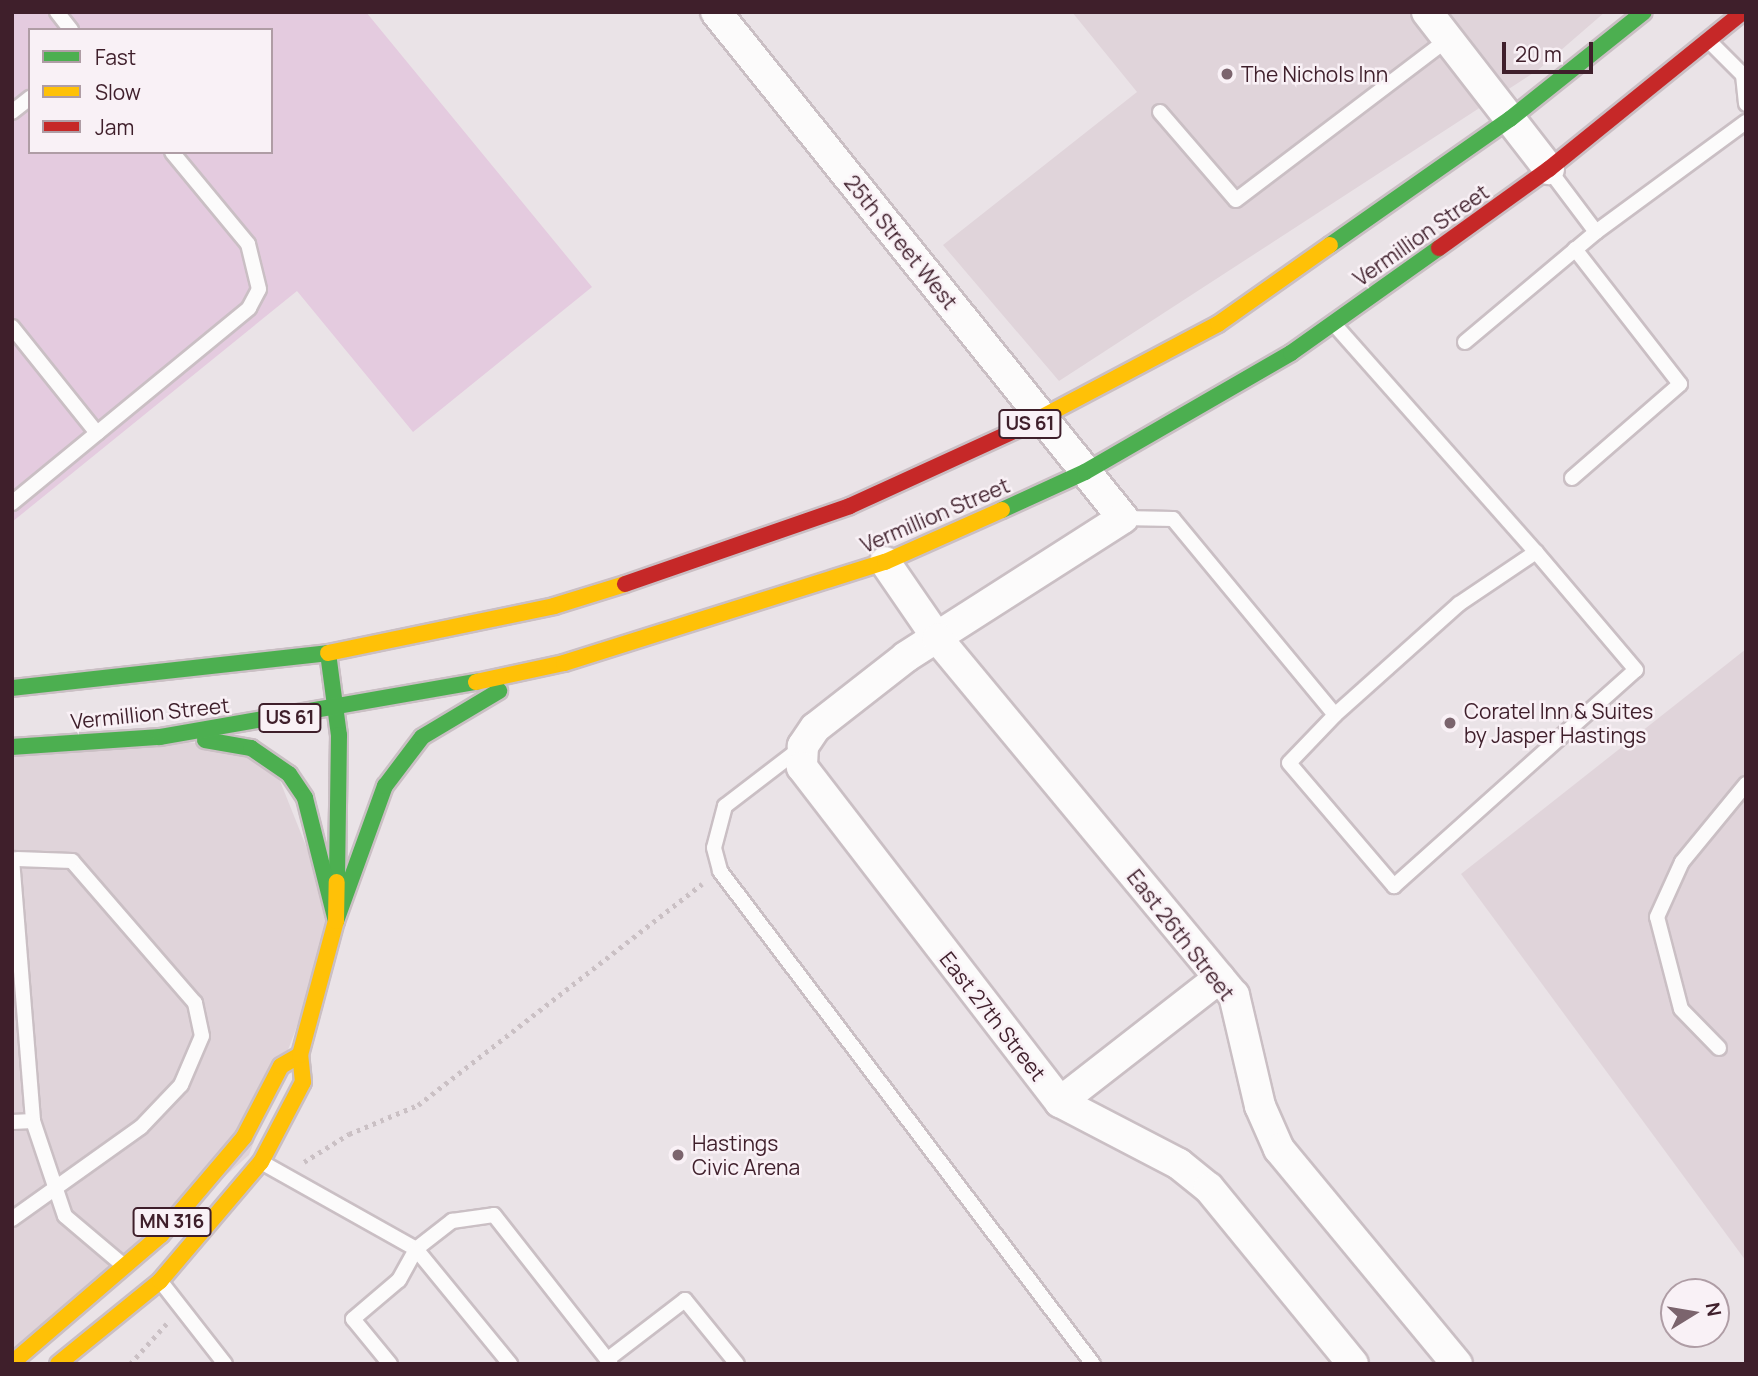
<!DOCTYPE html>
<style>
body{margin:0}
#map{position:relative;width:1758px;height:1376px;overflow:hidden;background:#eae3e7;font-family:Manrope,sans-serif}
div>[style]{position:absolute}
.built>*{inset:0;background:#e0d4da}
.green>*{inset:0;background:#e4cbdf}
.path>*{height:4.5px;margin-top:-2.25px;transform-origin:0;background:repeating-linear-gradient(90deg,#cac0c4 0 3.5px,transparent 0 8.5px)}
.roads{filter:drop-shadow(2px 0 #cabfc4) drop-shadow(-2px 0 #cabfc4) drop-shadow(0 2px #cabfc4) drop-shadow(0 -2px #cabfc4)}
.lane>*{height:14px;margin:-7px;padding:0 7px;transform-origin:7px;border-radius:7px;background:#fcfbfb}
.street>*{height:30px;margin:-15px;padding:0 15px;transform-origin:15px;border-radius:15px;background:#fcfbfb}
.fast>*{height:16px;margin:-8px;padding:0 8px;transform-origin:8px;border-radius:8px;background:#4caf50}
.slow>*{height:16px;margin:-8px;padding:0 8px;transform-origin:8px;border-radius:8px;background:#ffc107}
.jam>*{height:16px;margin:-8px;padding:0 8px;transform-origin:8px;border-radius:8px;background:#c62828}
.dots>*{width:19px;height:19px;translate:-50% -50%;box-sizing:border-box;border:4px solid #f9f1f6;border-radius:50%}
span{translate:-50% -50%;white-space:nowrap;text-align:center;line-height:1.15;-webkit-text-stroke:5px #f9f1f6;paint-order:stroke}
.shield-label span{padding:2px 5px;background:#f9f1f6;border:2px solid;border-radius:5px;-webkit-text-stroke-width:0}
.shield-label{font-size:19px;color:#3f1f2b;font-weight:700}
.poi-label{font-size:21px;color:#3f1f2b}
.left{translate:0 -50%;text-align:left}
.street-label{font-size:21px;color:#3f1f2b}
.frame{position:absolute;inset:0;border:14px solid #3f1f2b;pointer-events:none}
.legend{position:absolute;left:28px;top:28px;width:245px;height:126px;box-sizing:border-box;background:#f9f1f6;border:2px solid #af9da5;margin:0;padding:9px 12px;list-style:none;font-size:21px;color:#3f1f2b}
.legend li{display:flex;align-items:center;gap:14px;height:35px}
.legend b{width:35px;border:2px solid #af9da5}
.north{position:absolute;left:1660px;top:1278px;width:70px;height:70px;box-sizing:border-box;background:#f9f1f6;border:2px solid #af9da5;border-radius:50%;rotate:79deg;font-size:19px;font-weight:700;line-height:28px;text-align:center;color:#3f1f2b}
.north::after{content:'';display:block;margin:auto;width:24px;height:32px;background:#7b646d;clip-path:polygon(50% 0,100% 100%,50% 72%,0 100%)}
.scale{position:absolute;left:1502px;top:42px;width:91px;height:32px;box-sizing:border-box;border:4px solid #3f1f2b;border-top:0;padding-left:9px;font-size:21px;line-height:24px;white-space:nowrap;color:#3f1f2b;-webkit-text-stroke:5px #f9f1f6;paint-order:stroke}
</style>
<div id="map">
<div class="built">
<i style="clip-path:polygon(1072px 12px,1605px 12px,1538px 70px,1059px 381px,943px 245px,1137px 92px)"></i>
<i style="clip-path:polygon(1746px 649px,1746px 1261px,1461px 874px)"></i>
<i style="clip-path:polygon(160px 737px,270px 756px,336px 921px,249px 1155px,12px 1364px,12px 747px)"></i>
</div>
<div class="green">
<i style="clip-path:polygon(evenodd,12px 12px,366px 12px,592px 287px,413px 432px,297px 291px,12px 522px,12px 12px,30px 30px,271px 30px,271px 152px,30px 152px,30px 30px)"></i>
</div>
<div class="path">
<i style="left:304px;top:1162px;width:53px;rotate:-31.9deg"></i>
<i style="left:349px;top:1134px;width:75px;rotate:-22.8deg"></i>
<i style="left:418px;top:1105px;width:360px;rotate:-37.9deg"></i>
<i style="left:130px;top:1364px;width:55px;rotate:-47.9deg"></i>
</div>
<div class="roads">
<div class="lane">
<i style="left:57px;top:12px;width:23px;rotate:52deg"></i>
<i style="left:1710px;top:42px;width:47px;rotate:45deg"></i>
<i style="left:1743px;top:75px;width:29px;rotate:84deg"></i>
<i style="left:12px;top:112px;width:23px;rotate:-38deg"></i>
<i style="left:1160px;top:112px;width:116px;rotate:49.2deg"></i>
<i style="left:1236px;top:200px;width:266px;rotate:-37.2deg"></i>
<i style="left:1596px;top:232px;width:186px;rotate:-36.3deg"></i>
<i style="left:1334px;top:324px;width:305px;rotate:48.5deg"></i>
<i style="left:12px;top:327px;width:136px;rotate:51.3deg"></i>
<i style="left:1465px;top:342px;width:171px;rotate:-40deg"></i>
<i style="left:1596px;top:232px;width:76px;rotate:-127deg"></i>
<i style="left:1572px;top:478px;width:143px;rotate:-41deg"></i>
<i style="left:1680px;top:384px;width:171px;rotate:-127.9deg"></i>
<i style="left:12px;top:503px;width:307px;rotate:-39.4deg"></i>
<i style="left:249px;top:308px;width:21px;rotate:-62deg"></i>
<i style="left:259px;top:289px;width:46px;rotate:-103.7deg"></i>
<i style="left:248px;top:244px;width:119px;rotate:-129.6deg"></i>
<i style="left:1123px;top:518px;width:50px;rotate:1.1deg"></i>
<i style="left:1173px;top:519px;width:254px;rotate:50.4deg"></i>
<i style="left:1335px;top:715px;width:66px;rotate:133.8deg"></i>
<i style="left:1289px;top:763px;width:162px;rotate:49.5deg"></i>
<i style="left:1394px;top:886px;width:324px;rotate:-41.8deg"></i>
<i style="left:1636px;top:670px;width:155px;rotate:-130.3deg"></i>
<i style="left:1536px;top:552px;width:93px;rotate:146deg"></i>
<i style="left:1459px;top:604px;width:166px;rotate:138.2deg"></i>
<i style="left:802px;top:747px;width:97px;rotate:142.5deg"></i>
<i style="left:725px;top:806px;width:43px;rotate:104.7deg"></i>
<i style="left:714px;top:848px;width:24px;rotate:75deg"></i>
<i style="left:720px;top:871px;width:618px;rotate:52.89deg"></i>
<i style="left:12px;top:859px;width:263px;rotate:85.4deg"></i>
<i style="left:33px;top:1121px;width:100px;rotate:71.4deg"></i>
<i style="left:65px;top:1216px;width:76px;rotate:40.2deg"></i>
<i style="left:1719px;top:1048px;width:54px;rotate:-134.3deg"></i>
<i style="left:1681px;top:1009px;width:95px;rotate:-104.6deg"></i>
<i style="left:1657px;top:917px;width:60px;rotate:-65.6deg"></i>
<i style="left:1682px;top:862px;width:101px;rotate:-50.6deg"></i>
<i style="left:12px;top:1122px;width:21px;rotate:-3deg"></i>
<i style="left:263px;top:1163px;width:176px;rotate:29.3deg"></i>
<i style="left:416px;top:1249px;width:149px;rotate:50.7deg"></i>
<i style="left:12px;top:1219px;width:158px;rotate:-35.5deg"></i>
<i style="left:141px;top:1127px;width:58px;rotate:-46.4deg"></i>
<i style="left:181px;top:1085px;width:53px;rotate:-66.8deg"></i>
<i style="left:202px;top:1036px;width:34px;rotate:-102deg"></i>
<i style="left:195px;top:1003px;width:188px;rotate:-130.9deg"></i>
<i style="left:72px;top:861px;width:55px;rotate:-177.9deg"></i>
<i style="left:161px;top:1282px;width:104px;rotate:52deg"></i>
<i style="left:608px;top:1359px;width:97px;rotate:-37.5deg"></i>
<i style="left:685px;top:1300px;width:82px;rotate:50.9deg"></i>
<i style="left:390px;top:1364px;width:58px;rotate:-129.4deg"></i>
<i style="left:353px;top:1319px;width:60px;rotate:-40.3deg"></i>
<i style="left:399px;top:1280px;width:35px;rotate:-61deg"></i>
<i style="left:416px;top:1249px;width:46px;rotate:-37.9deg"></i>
<i style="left:452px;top:1221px;width:42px;rotate:-8.1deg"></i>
<i style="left:494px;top:1215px;width:189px;rotate:51.9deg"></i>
</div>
<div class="street">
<i style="left:716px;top:12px;width:649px;rotate:51.19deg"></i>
<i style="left:1123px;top:518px;width:258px;rotate:147.4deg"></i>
<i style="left:906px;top:657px;width:115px;rotate:142deg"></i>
<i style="left:815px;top:728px;width:22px;rotate:124deg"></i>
<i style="left:803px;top:746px;width:21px;rotate:93deg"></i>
<i style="left:802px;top:767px;width:423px;rotate:52.4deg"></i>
<i style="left:1060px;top:1102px;width:134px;rotate:27.5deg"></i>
<i style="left:1179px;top:1164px;width:38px;rotate:39deg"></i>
<i style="left:1209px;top:1188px;width:227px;rotate:50.7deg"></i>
<i style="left:1427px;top:12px;width:199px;rotate:52.2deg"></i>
<i style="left:885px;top:562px;width:93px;rotate:55.5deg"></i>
<i style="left:938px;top:639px;width:463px;rotate:50.3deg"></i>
<i style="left:1234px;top:995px;width:114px;rotate:76.8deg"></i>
<i style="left:1260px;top:1106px;width:47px;rotate:66.2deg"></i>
<i style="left:1279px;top:1149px;width:279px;rotate:50.4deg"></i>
<i style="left:1060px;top:1102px;width:202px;rotate:-37.9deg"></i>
</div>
<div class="fast">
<i style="left:1330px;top:245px;width:220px;rotate:-35deg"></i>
<i style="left:1510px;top:119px;width:171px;rotate:-38.6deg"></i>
<i style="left:1002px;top:510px;width:91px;rotate:-24.6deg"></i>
<i style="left:1085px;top:472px;width:238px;rotate:-30deg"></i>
<i style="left:1291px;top:353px;width:181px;rotate:-35.4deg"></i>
<i style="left:328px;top:653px;width:83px;rotate:82.4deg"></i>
<i style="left:339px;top:735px;width:147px;rotate:90.8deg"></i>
<i style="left:12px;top:688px;width:318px;rotate:-6.3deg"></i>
<i style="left:205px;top:740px;width:47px;rotate:9.9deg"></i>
<i style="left:251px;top:748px;width:46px;rotate:34.4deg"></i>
<i style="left:289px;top:774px;width:29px;rotate:56deg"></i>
<i style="left:305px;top:798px;width:127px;rotate:75.9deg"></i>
<i style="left:12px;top:747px;width:148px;rotate:-3.9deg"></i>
<i style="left:160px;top:737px;width:321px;rotate:-9.9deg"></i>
<i style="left:336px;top:921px;width:144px;rotate:-70.1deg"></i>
<i style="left:385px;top:786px;width:61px;rotate:-52.9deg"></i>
<i style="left:422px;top:737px;width:90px;rotate:-30.9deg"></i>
</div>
<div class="slow">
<i style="left:1029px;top:424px;width:214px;rotate:-27.9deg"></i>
<i style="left:1218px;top:324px;width:137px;rotate:-35.2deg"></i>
<i style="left:328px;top:653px;width:231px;rotate:-11.7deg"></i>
<i style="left:554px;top:606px;width:74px;rotate:-17.2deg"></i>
<i style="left:476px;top:682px;width:90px;rotate:-12.2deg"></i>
<i style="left:564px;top:663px;width:337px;rotate:-17.5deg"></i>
<i style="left:885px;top:562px;width:128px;rotate:-24deg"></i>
<i style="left:12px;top:1363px;width:196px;rotate:-40.7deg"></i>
<i style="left:161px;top:1235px;width:128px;rotate:-49.7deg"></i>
<i style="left:244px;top:1137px;width:80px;rotate:-62.5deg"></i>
<i style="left:281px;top:1066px;width:22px;rotate:-30deg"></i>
<i style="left:58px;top:1364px;width:132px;rotate:-39.1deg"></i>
<i style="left:160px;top:1281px;width:156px;rotate:-49.7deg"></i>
<i style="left:261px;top:1162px;width:90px;rotate:-62.3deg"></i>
<i style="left:303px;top:1082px;width:27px;rotate:-96deg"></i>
<i style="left:300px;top:1055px;width:139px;rotate:-75deg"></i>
<i style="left:336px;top:921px;width:39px;rotate:-89deg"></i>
</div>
<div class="jam">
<i style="left:1439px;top:248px;width:135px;rotate:-35.7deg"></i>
<i style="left:1549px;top:169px;width:250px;rotate:-39deg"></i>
<i style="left:625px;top:584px;width:238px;rotate:-19.1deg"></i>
<i style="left:850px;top:506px;width:197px;rotate:-24.6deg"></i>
</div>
</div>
<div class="dots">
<i style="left:1227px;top:74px;background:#7b646d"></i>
<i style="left:1450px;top:723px;background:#7b646d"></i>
<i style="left:678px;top:1155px;background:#7b646d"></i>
</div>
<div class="shield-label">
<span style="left:1030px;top:424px">US 61</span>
<span style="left:290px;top:718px">US 61</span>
<span style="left:172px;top:1222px">MN 316</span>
</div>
<div class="poi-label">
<span class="left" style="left:1241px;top:74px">The Nichols Inn</span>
<span class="left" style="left:1464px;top:723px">Coratel Inn &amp; Suites<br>by Jasper Hastings</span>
<span class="left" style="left:692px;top:1155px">Hastings<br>Civic Arena</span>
</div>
<div class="street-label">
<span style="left:1421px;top:235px;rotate:-35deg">Vermillion Street</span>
<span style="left:901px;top:242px;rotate:51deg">25th Street West</span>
<span style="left:935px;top:515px;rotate:-23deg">Vermillion Street</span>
<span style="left:150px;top:713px;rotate:-6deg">Vermillion Street</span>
<span style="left:1181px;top:935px;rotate:52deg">East 26th Street</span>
<span style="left:993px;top:1016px;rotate:52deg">East 27th Street</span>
</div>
<div class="frame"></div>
<ul class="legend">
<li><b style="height:9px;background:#4caf50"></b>Fast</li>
<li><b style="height:9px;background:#ffc107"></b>Slow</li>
<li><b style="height:9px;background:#c62828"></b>Jam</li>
</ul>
<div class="north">N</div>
<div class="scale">20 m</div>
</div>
